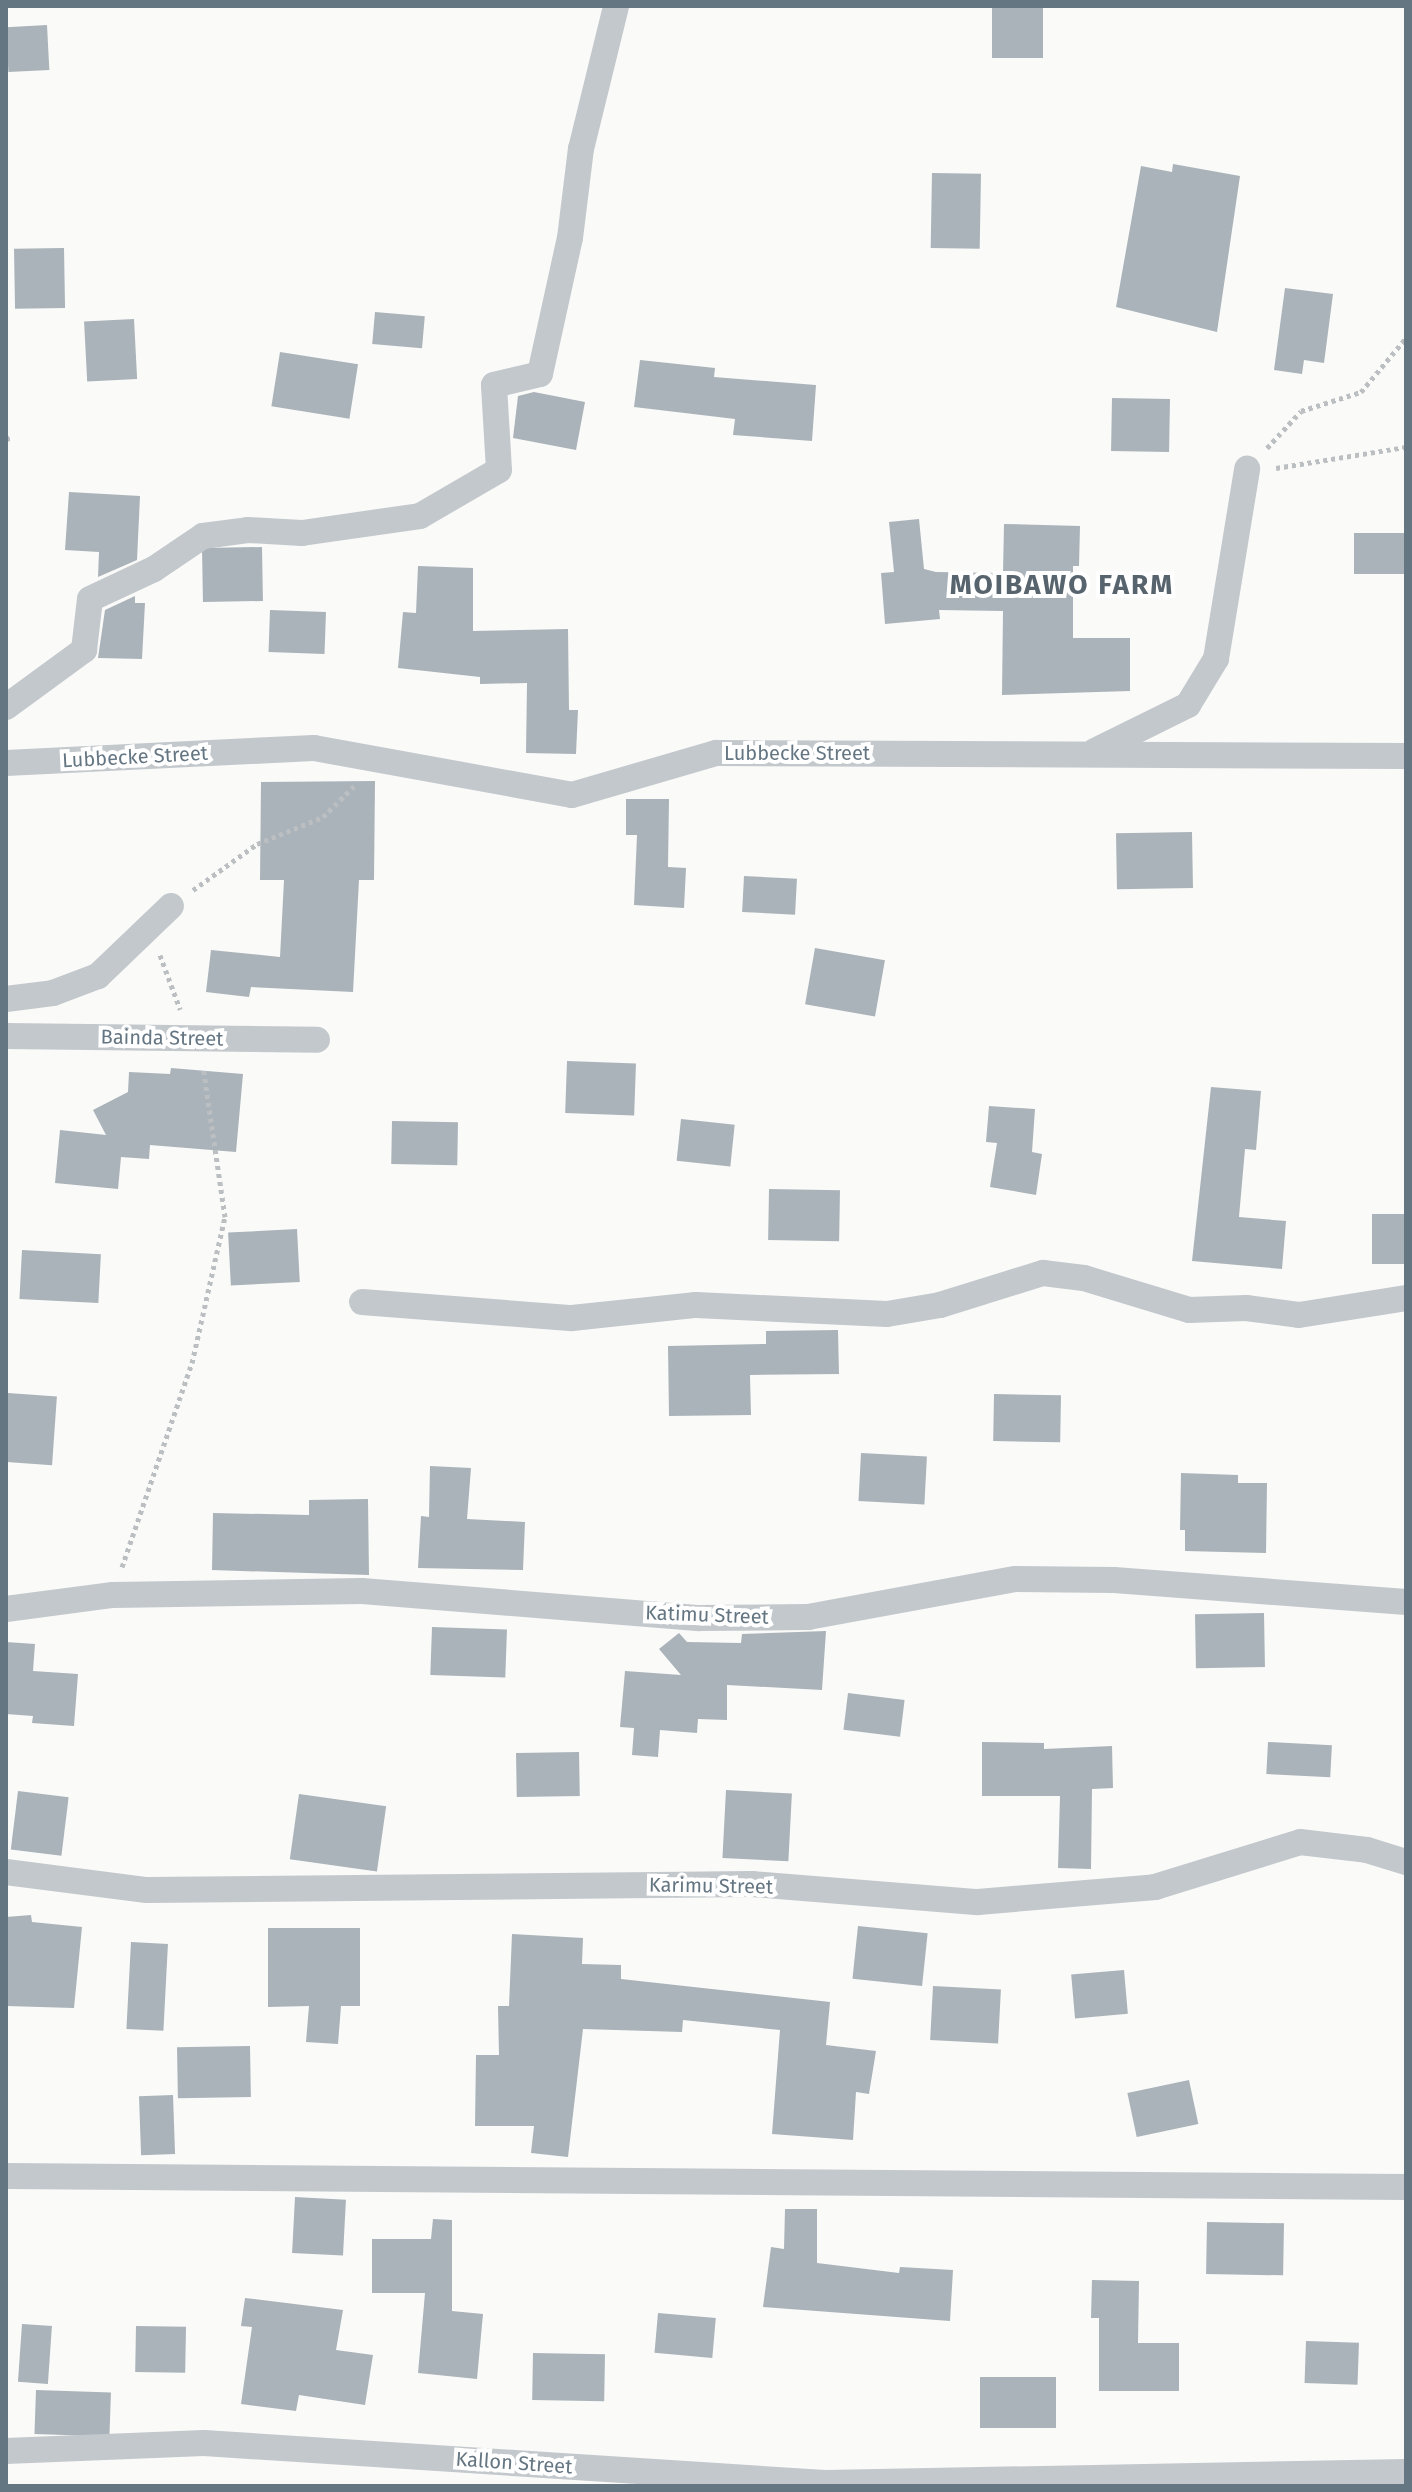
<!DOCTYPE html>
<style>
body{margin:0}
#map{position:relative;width:1412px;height:2492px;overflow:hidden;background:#fafaf8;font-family:"Fira Sans",sans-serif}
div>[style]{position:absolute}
.building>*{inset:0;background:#aab3b9;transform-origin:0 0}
.path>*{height:5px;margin-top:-2.5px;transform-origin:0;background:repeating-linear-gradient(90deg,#bbbfc2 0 4px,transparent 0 8px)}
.street>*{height:26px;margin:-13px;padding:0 13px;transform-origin:13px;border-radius:13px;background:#c3c8cc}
span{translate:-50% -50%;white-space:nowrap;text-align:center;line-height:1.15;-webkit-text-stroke:8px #fff;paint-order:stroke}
.street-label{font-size:20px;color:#657683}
.district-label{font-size:28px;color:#57646e;font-weight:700;letter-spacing:2px}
.frame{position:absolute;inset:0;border:8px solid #657683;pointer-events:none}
</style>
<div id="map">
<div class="building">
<i style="left:992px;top:6px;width:51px;height:52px"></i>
<i style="left:47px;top:25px;width:45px;height:41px;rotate:87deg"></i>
<i style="clip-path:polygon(1173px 164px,1240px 176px,1217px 332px,1116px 307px,1141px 166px,1172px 172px)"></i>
<i style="left:932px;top:173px;width:49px;height:75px;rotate:1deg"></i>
<i style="left:64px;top:248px;width:60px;height:50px;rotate:89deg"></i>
<i style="clip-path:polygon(1285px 288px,1333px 294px,1324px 363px,1304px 360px,1302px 374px,1274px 370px)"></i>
<i style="left:375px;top:312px;width:50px;height:32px;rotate:5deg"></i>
<i style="left:134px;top:319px;width:60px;height:50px;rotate:87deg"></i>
<i style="left:280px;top:352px;width:79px;height:55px;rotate:9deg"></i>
<i style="clip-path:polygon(640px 360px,715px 368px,714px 377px,816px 385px,812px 441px,733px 435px,735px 419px,634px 407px)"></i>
<i style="clip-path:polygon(534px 392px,585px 402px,576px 450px,513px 438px,518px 396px)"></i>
<i style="left:1112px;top:398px;width:58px;height:53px;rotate:1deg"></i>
<i style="clip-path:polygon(69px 492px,140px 496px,137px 560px,98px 577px,99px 552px,65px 550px)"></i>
<i style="clip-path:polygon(919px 519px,924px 569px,936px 572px,1003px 573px,1004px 524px,1080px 526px,1079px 566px,1073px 566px,1073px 638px,1130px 638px,1130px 691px,1002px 695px,1003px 611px,939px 610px,940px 619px,885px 624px,881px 573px,894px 572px,889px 522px)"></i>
<i style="left:1406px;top:533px;width:41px;height:52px;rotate:90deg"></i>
<i style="left:262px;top:547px;width:54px;height:60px;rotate:89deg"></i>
<i style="clip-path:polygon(418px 566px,473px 568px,473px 631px,568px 629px,569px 710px,578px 710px,576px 754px,526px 753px,527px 683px,480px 684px,480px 677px,398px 668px,403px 612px,416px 613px)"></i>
<i style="clip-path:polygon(135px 596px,135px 603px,145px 603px,142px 659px,98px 658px,105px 610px)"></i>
<i style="left:270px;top:610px;width:56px;height:42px;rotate:2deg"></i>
<i style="clip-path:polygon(375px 781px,374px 880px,359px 880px,353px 992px,251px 987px,249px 997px,206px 992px,211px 950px,280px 957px,284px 880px,260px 880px,261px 782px)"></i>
<i style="clip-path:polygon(626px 799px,669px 799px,668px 867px,686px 868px,684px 908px,634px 905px,637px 835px,626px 835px)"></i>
<i style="left:1192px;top:832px;width:56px;height:76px;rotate:89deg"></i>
<i style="left:744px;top:876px;width:53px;height:36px;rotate:3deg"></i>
<i style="left:815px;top:948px;width:71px;height:57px;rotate:10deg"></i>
<i style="left:567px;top:1061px;width:69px;height:52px;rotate:2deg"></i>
<i style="clip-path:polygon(171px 1068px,243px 1074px,236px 1152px,150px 1145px,149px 1159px,121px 1157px,118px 1189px,55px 1183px,60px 1130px,106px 1135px,93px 1110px,128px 1092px,129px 1072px,170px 1074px)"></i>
<i style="clip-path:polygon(1211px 1087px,1261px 1091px,1256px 1150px,1245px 1149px,1239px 1217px,1286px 1221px,1282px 1269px,1192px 1261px)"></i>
<i style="clip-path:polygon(989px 1106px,1035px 1109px,1032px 1152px,1042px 1154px,1036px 1195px,990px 1187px,997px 1143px,986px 1142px)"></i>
<i style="left:681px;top:1119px;width:54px;height:42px;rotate:6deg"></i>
<i style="left:392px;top:1121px;width:66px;height:43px;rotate:1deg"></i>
<i style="left:769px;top:1189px;width:71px;height:51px;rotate:1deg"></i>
<i style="left:1406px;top:1214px;width:50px;height:34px;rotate:90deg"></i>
<i style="left:297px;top:1229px;width:53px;height:69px;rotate:87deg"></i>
<i style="left:22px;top:1250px;width:79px;height:49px;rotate:3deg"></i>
<i style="clip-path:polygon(838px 1330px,839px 1374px,750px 1375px,751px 1415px,669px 1416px,668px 1346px,766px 1344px,766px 1331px)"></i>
<i style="left:8px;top:1393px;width:49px;height:69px;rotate:4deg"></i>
<i style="left:994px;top:1394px;width:67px;height:47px;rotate:1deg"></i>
<i style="left:861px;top:1453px;width:66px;height:48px;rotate:3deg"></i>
<i style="clip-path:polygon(430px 1466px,471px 1468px,467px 1519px,525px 1522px,523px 1570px,418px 1568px,421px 1516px,429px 1517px)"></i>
<i style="clip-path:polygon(1181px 1473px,1238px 1475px,1238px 1483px,1267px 1483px,1266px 1553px,1185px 1551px,1185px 1530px,1180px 1530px)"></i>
<i style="clip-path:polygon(368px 1499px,369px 1575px,212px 1570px,213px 1513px,309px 1515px,309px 1500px)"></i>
<i style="left:1264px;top:1613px;width:54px;height:69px;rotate:89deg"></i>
<i style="left:432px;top:1627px;width:75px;height:48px;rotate:2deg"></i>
<i style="clip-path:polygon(826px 1631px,822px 1690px,727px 1685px,727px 1720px,698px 1719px,697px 1733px,660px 1730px,658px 1757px,632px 1755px,634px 1728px,620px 1727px,625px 1671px,681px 1675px,659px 1649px,679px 1633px,687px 1642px,741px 1643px,742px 1634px)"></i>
<i style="clip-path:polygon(6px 1642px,35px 1644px,33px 1671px,78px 1674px,74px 1726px,32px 1723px,33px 1716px,6px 1714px)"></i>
<i style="left:848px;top:1693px;width:57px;height:37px;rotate:7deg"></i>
<i style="clip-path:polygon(982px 1742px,1044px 1743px,1044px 1749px,1112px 1746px,1113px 1788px,1092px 1789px,1091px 1869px,1058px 1868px,1060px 1796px,982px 1796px)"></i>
<i style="left:1268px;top:1742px;width:64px;height:32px;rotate:3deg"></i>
<i style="left:579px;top:1752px;width:44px;height:63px;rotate:89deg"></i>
<i style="left:726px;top:1790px;width:66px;height:68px;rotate:3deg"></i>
<i style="left:18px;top:1791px;width:51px;height:59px;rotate:7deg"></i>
<i style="left:299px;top:1794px;width:88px;height:66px;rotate:8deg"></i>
<i style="clip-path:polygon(31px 1915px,32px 1922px,82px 1927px,74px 2008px,6px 2006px,6px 1917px)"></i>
<i style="left:858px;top:1926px;width:70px;height:53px;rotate:6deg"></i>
<i style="clip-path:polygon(268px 1928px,360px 1928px,360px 2006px,341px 2006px,338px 2044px,306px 2042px,309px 2006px,268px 2007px)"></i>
<i style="clip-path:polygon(512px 1934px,583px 1938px,582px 1964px,621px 1965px,621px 1979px,830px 2002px,826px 2045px,876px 2051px,869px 2094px,856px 2092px,853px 2140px,772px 2134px,780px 2030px,683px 2020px,682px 2032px,583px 2029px,568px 2157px,531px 2153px,534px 2126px,475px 2126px,476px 2055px,499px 2055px,498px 2006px,509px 2006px)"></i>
<i style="left:131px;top:1942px;width:37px;height:87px;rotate:3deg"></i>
<i style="left:1124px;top:1970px;width:44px;height:53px;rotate:85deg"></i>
<i style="left:933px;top:1986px;width:68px;height:54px;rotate:3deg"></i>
<i style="left:250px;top:2046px;width:51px;height:73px;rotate:89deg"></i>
<i style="left:1189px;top:2080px;width:45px;height:63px;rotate:78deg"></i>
<i style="left:173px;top:2095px;width:59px;height:34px;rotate:88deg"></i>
<i style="left:295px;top:2197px;width:51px;height:56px;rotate:3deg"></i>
<i style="clip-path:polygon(785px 2209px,817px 2209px,817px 2263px,899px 2273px,900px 2267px,953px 2270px,950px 2321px,763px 2307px,771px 2247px,784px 2249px)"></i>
<i style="clip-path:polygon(433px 2219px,452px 2220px,452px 2311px,483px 2314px,477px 2379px,418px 2373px,425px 2293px,372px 2293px,372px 2239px,431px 2239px)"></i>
<i style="left:1207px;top:2222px;width:77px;height:52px;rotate:1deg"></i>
<i style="clip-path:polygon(1092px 2280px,1139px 2281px,1138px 2343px,1179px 2343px,1179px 2391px,1099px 2391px,1099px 2318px,1091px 2318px)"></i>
<i style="clip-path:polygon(245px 2298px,343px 2310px,336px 2350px,373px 2355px,365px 2405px,299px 2395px,296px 2411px,241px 2404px,252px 2327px,241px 2326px)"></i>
<i style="left:658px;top:2313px;width:58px;height:40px;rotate:5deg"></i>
<i style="left:22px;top:2324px;width:30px;height:58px;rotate:4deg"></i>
<i style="left:136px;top:2326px;width:50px;height:46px;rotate:1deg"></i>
<i style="left:1306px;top:2341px;width:53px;height:42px;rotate:2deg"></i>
<i style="left:533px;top:2353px;width:72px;height:47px;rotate:1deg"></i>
<i style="left:980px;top:2377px;width:76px;height:51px"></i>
<i style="left:36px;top:2390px;width:75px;height:44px;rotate:2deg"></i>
</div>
<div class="path">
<i style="left:6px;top:439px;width:4px;rotate:-14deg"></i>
<i style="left:1267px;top:448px;width:50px;rotate:-47.4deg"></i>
<i style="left:1301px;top:411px;width:63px;rotate:-17.6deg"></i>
<i style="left:1361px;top:392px;width:70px;rotate:-50.2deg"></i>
<i style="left:1276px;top:468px;width:132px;rotate:-9.2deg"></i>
<i style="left:193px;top:890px;width:79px;rotate:-35.7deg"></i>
<i style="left:257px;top:844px;width:71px;rotate:-22.2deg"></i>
<i style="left:323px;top:817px;width:44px;rotate:-45deg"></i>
<i style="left:160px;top:955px;width:58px;rotate:69.7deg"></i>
<i style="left:122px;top:1567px;width:216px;rotate:-71.1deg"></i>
<i style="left:192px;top:1363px;width:150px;rotate:-77.3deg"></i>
<i style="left:225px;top:1217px;width:152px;rotate:-98.3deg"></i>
</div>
<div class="street">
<i style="left:6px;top:707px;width:97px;rotate:-36.2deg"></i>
<i style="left:84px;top:650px;width:51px;rotate:-83.3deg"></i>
<i style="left:90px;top:599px;width:71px;rotate:-25.1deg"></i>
<i style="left:154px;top:569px;width:59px;rotate:-34deg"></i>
<i style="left:203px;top:536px;width:45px;rotate:-7.6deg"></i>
<i style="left:248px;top:530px;width:54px;rotate:3.2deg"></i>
<i style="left:302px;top:533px;width:119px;rotate:-8.2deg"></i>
<i style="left:420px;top:516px;width:91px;rotate:-30.2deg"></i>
<i style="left:499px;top:470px;width:85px;rotate:-93.4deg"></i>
<i style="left:494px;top:385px;width:47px;rotate:-13.4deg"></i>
<i style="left:540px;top:374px;width:139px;rotate:-77.6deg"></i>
<i style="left:570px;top:238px;width:90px;rotate:-83deg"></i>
<i style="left:581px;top:149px;width:147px;rotate:-76.2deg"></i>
<i style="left:1095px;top:751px;width:104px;rotate:-26.3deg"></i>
<i style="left:1188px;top:705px;width:54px;rotate:-58.7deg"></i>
<i style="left:1216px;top:659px;width:193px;rotate:-80.7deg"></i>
<i style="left:6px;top:763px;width:308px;rotate:-2.8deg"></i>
<i style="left:314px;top:748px;width:262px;rotate:10.3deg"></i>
<i style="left:572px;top:795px;width:150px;rotate:-16.3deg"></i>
<i style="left:716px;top:753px;width:690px;rotate:0.25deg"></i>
<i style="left:6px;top:999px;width:47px;rotate:-7.3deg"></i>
<i style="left:53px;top:993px;width:48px;rotate:-20.7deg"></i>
<i style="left:98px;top:976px;width:101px;rotate:-43.8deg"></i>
<i style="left:6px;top:1036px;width:311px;rotate:0.7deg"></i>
<i style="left:362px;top:1302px;width:211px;rotate:4.4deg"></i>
<i style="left:572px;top:1318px;width:125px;rotate:-6deg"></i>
<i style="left:696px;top:1305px;width:191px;rotate:2.7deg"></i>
<i style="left:887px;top:1314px;width:54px;rotate:-9.6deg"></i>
<i style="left:940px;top:1305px;width:108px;rotate:-17.3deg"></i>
<i style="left:1043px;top:1273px;width:41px;rotate:7deg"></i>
<i style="left:1084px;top:1278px;width:110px;rotate:16.9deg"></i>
<i style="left:1189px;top:1310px;width:57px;rotate:-2deg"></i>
<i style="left:1246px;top:1308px;width:53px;rotate:7.5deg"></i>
<i style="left:1299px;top:1315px;width:108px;rotate:-9deg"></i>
<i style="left:6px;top:1609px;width:108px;rotate:-7.5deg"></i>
<i style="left:113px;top:1595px;width:249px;rotate:-0.9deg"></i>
<i style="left:362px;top:1591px;width:339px;rotate:4.6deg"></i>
<i style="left:700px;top:1618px;width:108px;rotate:-0.5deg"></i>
<i style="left:808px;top:1617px;width:211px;rotate:-10.4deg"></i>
<i style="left:1016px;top:1579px;width:98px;rotate:0.6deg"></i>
<i style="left:1114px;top:1580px;width:293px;rotate:4.3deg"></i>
<i style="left:6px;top:1872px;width:142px;rotate:7.3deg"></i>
<i style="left:147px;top:1890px;width:605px;rotate:-0.57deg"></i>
<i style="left:752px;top:1884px;width:227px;rotate:4.6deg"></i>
<i style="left:978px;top:1902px;width:178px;rotate:-4.8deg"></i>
<i style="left:1155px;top:1887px;width:152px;rotate:-17.2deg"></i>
<i style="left:1300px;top:1842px;width:67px;rotate:6.8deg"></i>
<i style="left:1367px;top:1850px;width:41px;rotate:17.1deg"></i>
<i style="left:6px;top:2176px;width:1400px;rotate:0.45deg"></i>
<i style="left:6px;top:2451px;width:198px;rotate:-2.3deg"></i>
<i style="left:204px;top:2443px;width:622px;rotate:3.69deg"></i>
<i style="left:825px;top:2483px;width:581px;rotate:-1.08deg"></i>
</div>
<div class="street-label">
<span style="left:797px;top:753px">Lubbecke Street</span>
<span style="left:135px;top:757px;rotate:-3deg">Lubbecke Street</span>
<span style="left:162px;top:1038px;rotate:1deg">Bainda Street</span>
<span style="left:707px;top:1615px;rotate:2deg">Katimu Street</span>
<span style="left:711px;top:1886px;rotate:1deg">Karimu Street</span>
<span style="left:514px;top:2463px;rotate:4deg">Kallon Street</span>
</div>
<div class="district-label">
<span style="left:1062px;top:585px">MOIBAWO FARM</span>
</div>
<div class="frame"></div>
</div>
